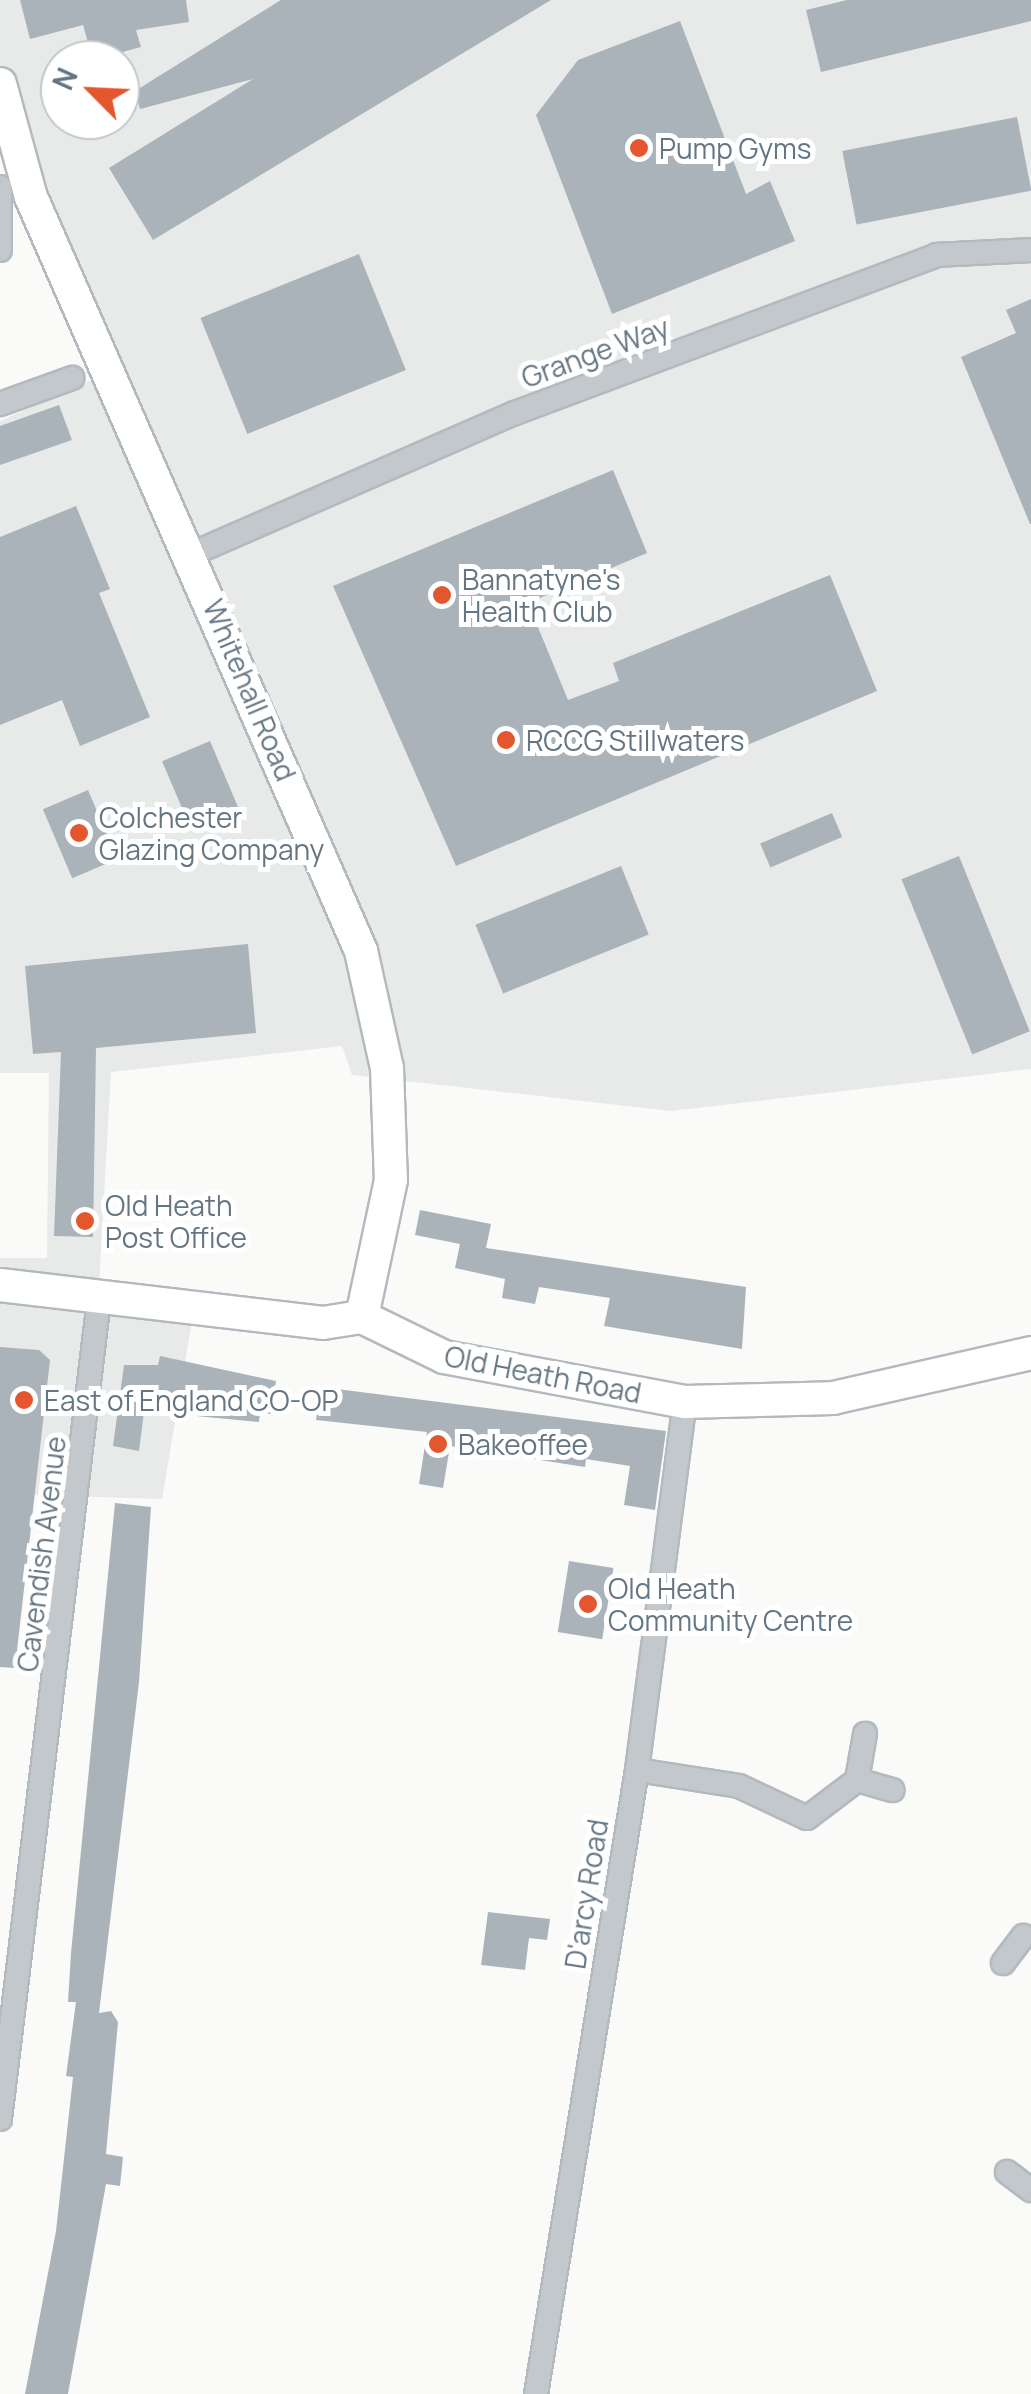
<!DOCTYPE html>
<style>
body{margin:0}
#map{position:relative;width:1031px;height:2394px;overflow:hidden;background:#fafaf8;font-family:Manrope,sans-serif}
div>[style]{position:absolute}
.built>*{inset:0;background:#e8e9e9}
.building>*{inset:0;background:#aab3b9;transform-origin:0 0}
.roads{filter:drop-shadow(2px 0 #b3babf) drop-shadow(-2px 0 #b3babf) drop-shadow(0 2px #b3babf) drop-shadow(0 -2px #b3babf)}
.street>*{height:22px;margin:-11px;padding:0 11px;transform-origin:11px;border-radius:11px;background:#c3c8cc}
.secondary>*{height:32px;margin:-16px;padding:0 16px;transform-origin:16px;border-radius:16px;background:#fff}
.dots>*{width:28px;height:28px;translate:-50% -50%;box-sizing:border-box;border:5px solid #fff;border-radius:50%}
span{translate:-50% -50%;white-space:nowrap;text-align:center;line-height:1.15;-webkit-text-stroke:10px #fff;paint-order:stroke}
.poi-label{font-size:28px;color:#657683}
.left{translate:0 -50%;text-align:left}
.street-label{font-size:28px;color:#657683}
.north{position:absolute;left:40px;top:40px;width:100px;height:100px;box-sizing:border-box;background:#fff;border:2px solid #c1c8cd;border-radius:50%;rotate:294deg;font-size:28px;font-weight:700;line-height:40px;text-align:center;color:#657683}
.north::after{content:'';display:block;margin:auto;width:35px;height:45px;background:#e4572e;clip-path:polygon(50% 0,100% 100%,50% 72%,0 100%)}
</style>
<div id="map">
<div class="built">
<i style="clip-path:polygon(evenodd,0 0,1031px 0,1031px 1069px,671px 1111px,352px 1075px,342px 1046px,111px 1072px,98px 1304px,192px 1321px,162px 1499px,0 1494px,0 1258px,47px 1258px,49px 1073px,0 1073px,0 421px,91px 380px,12px 150px,0 149px,0 0,60px 60px,120px 60px,120px 120px,60px 120px,60px 60px)"></i>
</div>
<div class="building">
<i style="clip-path:polygon(20px 0,186px 0,189px 22px,136px 30px,141px 47px,93px 60px,83px 25px,30px 39px)"></i>
<i style="clip-path:polygon(281px 0,551px 0,153px 240px,109px 168px,253px 79px,140px 109px,135px 91px)"></i>
<i style="clip-path:polygon(847px 0,1031px 0,1031px 21px,821px 72px,806px 10px)"></i>
<i style="clip-path:polygon(680px 21px,746px 194px,770px 181px,795px 241px,612px 314px,536px 115px,578px 60px)"></i>
<i style="left:1017px;top:117px;width:75px;height:178px;rotate:79deg"></i>
<i style="left:359px;top:254px;width:125px;height:171px;rotate:68deg"></i>
<i style="clip-path:polygon(1031px 299px,1031px 524px,1030px 524px,961px 357px,1016px 333px,1006px 310px)"></i>
<i style="clip-path:polygon(59px 405px,72px 440px,0 465px,0 426px)"></i>
<i style="clip-path:polygon(613px 470px,647px 553px,528px 603px,568px 700px,619px 681px,613px 663px,830px 575px,877px 691px,456px 866px,333px 586px)"></i>
<i style="clip-path:polygon(76px 506px,110px 589px,99px 593px,150px 717px,80px 746px,62px 700px,0 725px,0 537px)"></i>
<i style="left:210px;top:741px;width:76px;height:52px;rotate:67deg"></i>
<i style="left:88px;top:790px;width:75px;height:49px;rotate:67deg"></i>
<i style="left:832px;top:813px;width:26px;height:78px;rotate:67deg"></i>
<i style="left:959px;top:856px;width:189px;height:62px;rotate:68deg"></i>
<i style="left:621px;top:866px;width:74px;height:157px;rotate:68deg"></i>
<i style="clip-path:polygon(248px 944px,256px 1033px,96px 1048px,93px 1237px,54px 1236px,61px 1052px,33px 1054px,25px 966px)"></i>
<i style="clip-path:polygon(420px 1210px,491px 1224px,486px 1248px,746px 1287px,742px 1349px,604px 1326px,610px 1298px,539px 1287px,535px 1304px,502px 1298px,505px 1279px,455px 1268px,460px 1244px,415px 1235px)"></i>
<i style="clip-path:polygon(0 1347px,39px 1350px,50px 1360px,15px 1668px,0 1667px)"></i>
<i style="clip-path:polygon(160px 1356px,276px 1381px,271px 1414px,260px 1412px,259px 1422px,144px 1411px,139px 1451px,113px 1446px,124px 1365px,158px 1365px)"></i>
<i style="clip-path:polygon(321px 1387px,666px 1431px,655px 1510px,624px 1505px,630px 1466px,586px 1459px,585px 1467px,450px 1446px,443px 1488px,419px 1484px,427px 1432px,316px 1420px)"></i>
<i style="clip-path:polygon(115px 1503px,151px 1507px,139px 1682px,99px 2013px,111px 2011px,118px 2022px,106px 2154px,123px 2157px,120px 2186px,106px 2184px,68px 2394px,25px 2394px,56px 2231px,73px 2077px,66px 2076px,76px 2002px,68px 2002px,71px 1953px)"></i>
<i style="left:569px;top:1561px;width:45px;height:72px;rotate:9deg"></i>
<i style="clip-path:polygon(488px 1912px,550px 1919px,547px 1940px,529px 1938px,525px 1970px,481px 1965px)"></i>
</div>
<div class="roads">
<div class="street">
<i style="left:0;top:250px;width:63px;rotate:-90deg"></i>
<i style="left:0;top:404px;width:77px;rotate:-19.9deg"></i>
<i style="left:192px;top:554px;width:352px;rotate:-23.6deg"></i>
<i style="left:515px;top:413px;width:451px;rotate:-20.5deg"></i>
<i style="left:937px;top:255px;width:94px;rotate:-3deg"></i>
<i style="left:637px;top:1770px;width:103px;rotate:8.9deg"></i>
<i style="left:739px;top:1786px;width:75px;rotate:25.2deg"></i>
<i style="left:807px;top:1818px;width:63px;rotate:-37.2deg"></i>
<i style="left:857px;top:1780px;width:47px;rotate:-80.1deg"></i>
<i style="left:857px;top:1780px;width:37px;rotate:16deg"></i>
<i style="left:1003px;top:1963px;width:34px;rotate:-53deg"></i>
<i style="left:0;top:2119px;width:833px;rotate:-83.11deg"></i>
<i style="left:1007px;top:2172px;width:30px;rotate:37deg"></i>
<i style="left:536px;top:2394px;width:632px;rotate:-80.81deg"></i>
<i style="left:637px;top:1770px;width:371px;rotate:-82.6deg"></i>
</div>
<div class="secondary">
<i style="left:0;top:84px;width:117px;rotate:74.7deg"></i>
<i style="left:31px;top:197px;width:823px;rotate:66.36deg"></i>
<i style="left:361px;top:951px;width:120px;rotate:77.5deg"></i>
<i style="left:387px;top:1068px;width:112px;rotate:88deg"></i>
<i style="left:391px;top:1180px;width:140px;rotate:102deg"></i>
<i style="left:0;top:1285px;width:325px;rotate:6.7deg"></i>
<i style="left:323px;top:1323px;width:39px;rotate:-9deg"></i>
<i style="left:362px;top:1317px;width:91px;rotate:26deg"></i>
<i style="left:444px;top:1357px;width:245px;rotate:10.6deg"></i>
<i style="left:685px;top:1402px;width:148px;rotate:-1.5deg"></i>
<i style="left:833px;top:1398px;width:203px;rotate:-12.8deg"></i>
</div>
</div>
<div class="dots">
<i style="left:639px;top:148px;background:#e4572e"></i>
<i style="left:442px;top:595px;background:#e4572e"></i>
<i style="left:506px;top:740px;background:#e4572e"></i>
<i style="left:79px;top:833px;background:#e4572e"></i>
<i style="left:85px;top:1221px;background:#e4572e"></i>
<i style="left:24px;top:1400px;background:#e4572e"></i>
<i style="left:438px;top:1444px;background:#e4572e"></i>
<i style="left:588px;top:1604px;background:#e4572e"></i>
</div>
<div class="poi-label">
<span class="left" style="left:659px;top:148px">Pump Gyms</span>
<span class="left" style="left:462px;top:595px">Bannatyne's<br>Health Club</span>
<span class="left" style="left:526px;top:740px">RCCG Stillwaters</span>
<span class="left" style="left:99px;top:833px">Colchester<br>Glazing Company</span>
<span class="left" style="left:105px;top:1221px">Old Heath<br>Post Office</span>
<span class="left" style="left:44px;top:1400px">East of England CO-OP</span>
<span class="left" style="left:458px;top:1444px">Bakeoffee</span>
<span class="left" style="left:608px;top:1604px">Old Heath<br>Community Centre</span>
</div>
<div class="street-label">
<span style="left:595px;top:352px;rotate:-20deg">Grange Way</span>
<span style="left:250px;top:690px;rotate:67deg">Whitehall Road</span>
<span style="left:543px;top:1374px;rotate:11deg">Old Heath Road</span>
<span style="left:41px;top:1554px;rotate:-83deg">Cavendish Avenue</span>
<span style="left:586px;top:1894px;rotate:-81deg">D'arcy Road</span>
</div>
<div class="north">N</div>
</div>
